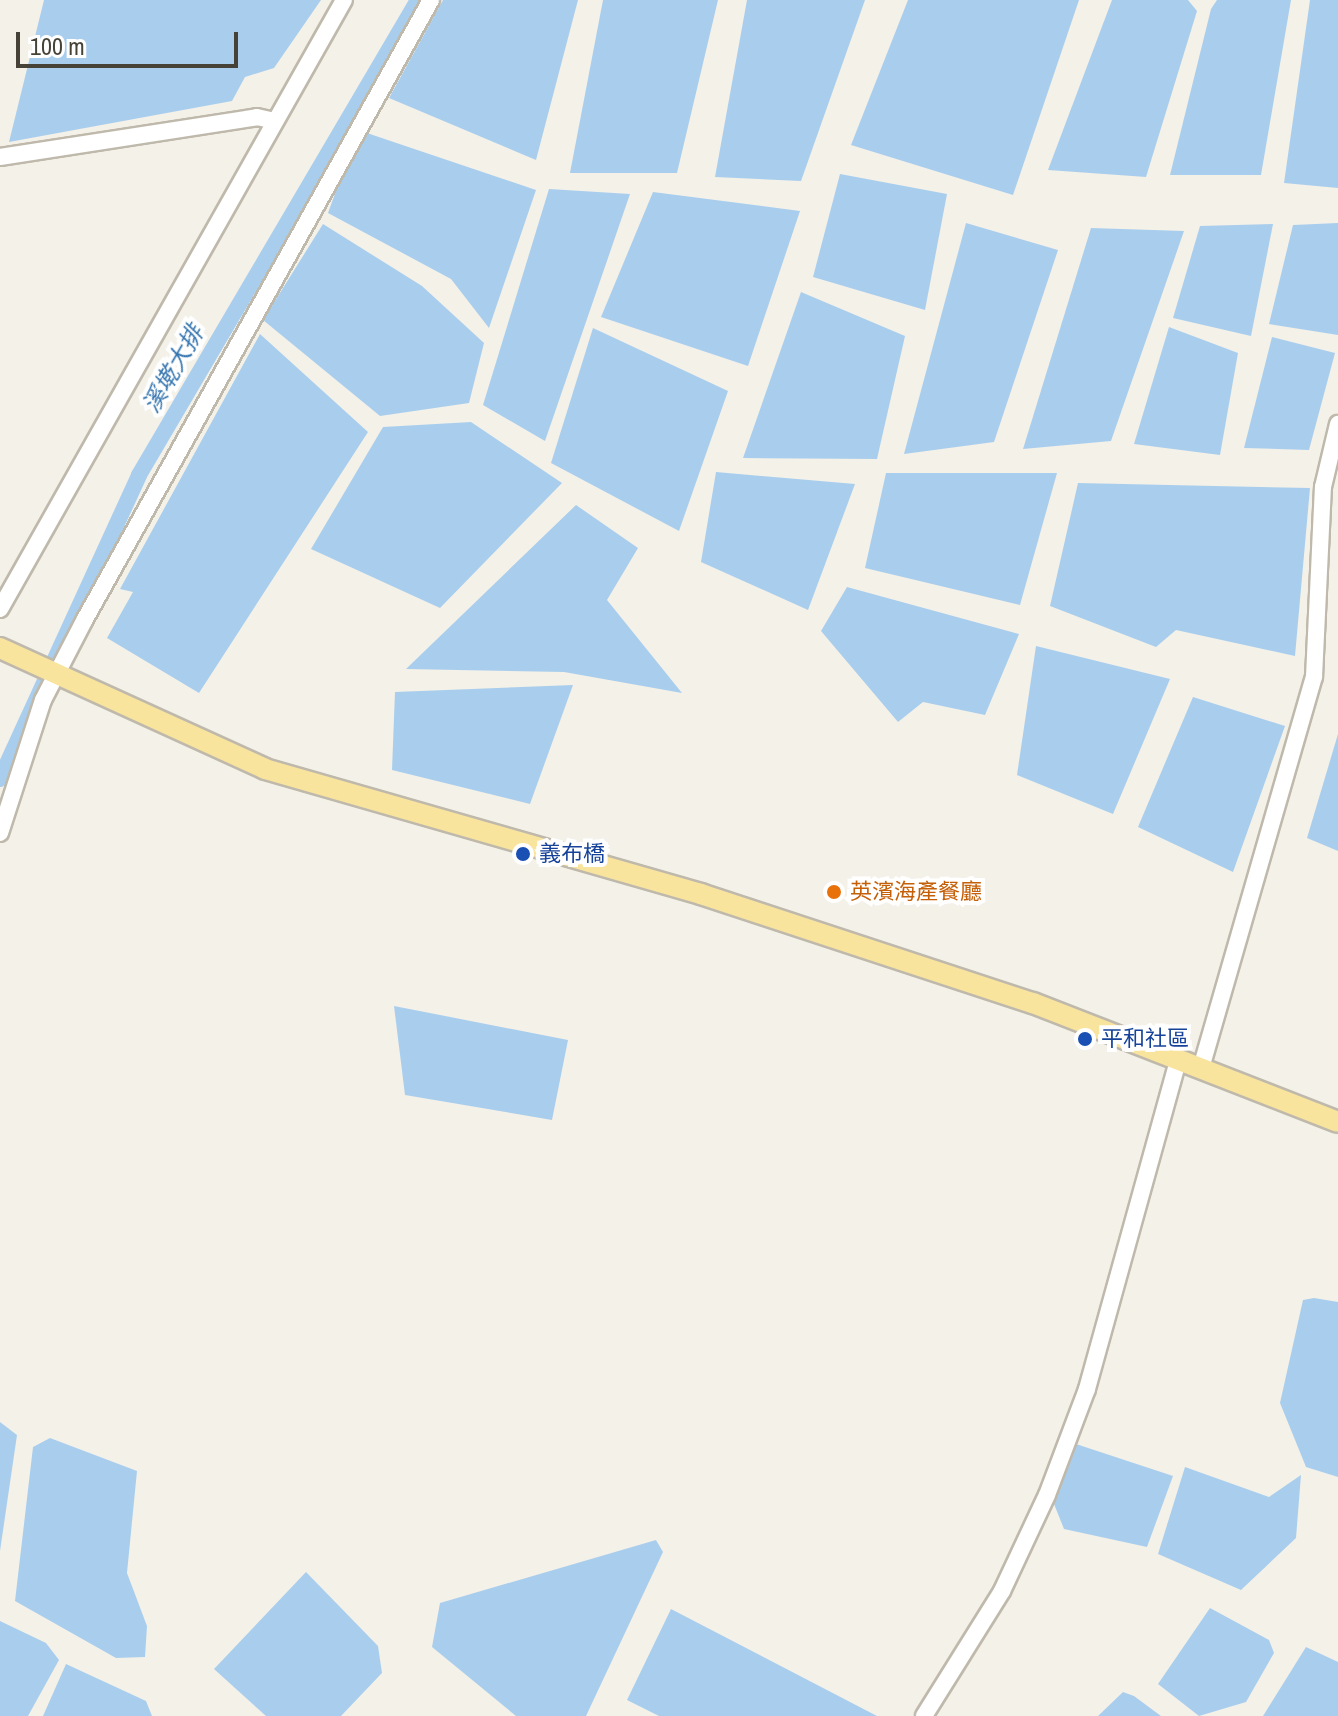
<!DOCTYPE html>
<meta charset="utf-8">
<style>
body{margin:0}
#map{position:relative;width:1338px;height:1716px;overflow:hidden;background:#f4f1e9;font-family:"Archivo Narrow","Noto Sans TC",sans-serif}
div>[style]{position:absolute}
.water>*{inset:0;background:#a9ceed}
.canal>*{height:16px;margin:-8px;padding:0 8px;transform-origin:8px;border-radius:8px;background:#a9ceed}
.roads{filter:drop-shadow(2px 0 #bfb9ac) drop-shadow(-2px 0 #bfb9ac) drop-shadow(0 2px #bfb9ac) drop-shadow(0 -2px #bfb9ac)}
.minor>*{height:16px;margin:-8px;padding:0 8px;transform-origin:8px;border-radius:8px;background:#fff}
.major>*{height:20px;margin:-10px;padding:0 10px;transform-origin:10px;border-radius:10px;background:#f9e49d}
.dots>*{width:22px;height:22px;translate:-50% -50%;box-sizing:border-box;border:4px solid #fff;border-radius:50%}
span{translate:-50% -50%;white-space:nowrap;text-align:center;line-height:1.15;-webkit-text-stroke:8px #fff;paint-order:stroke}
.transit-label{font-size:22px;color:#164399}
.left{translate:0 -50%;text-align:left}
.food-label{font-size:22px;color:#c56008}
.water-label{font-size:24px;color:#3575af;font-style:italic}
.scale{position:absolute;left:16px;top:32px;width:222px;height:36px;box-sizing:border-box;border:4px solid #474238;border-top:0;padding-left:10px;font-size:24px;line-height:28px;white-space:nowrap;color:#474238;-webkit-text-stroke:6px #fff;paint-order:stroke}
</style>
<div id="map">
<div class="water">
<i style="clip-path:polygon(44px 0,321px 0,274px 68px,245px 77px,232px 101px,9px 142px)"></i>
<i style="clip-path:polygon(443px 0,578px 0,536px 160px,389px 98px)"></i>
<i style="clip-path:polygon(603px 0,718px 0,677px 173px,570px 173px)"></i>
<i style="clip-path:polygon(747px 0,865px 0,801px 181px,715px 177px)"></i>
<i style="clip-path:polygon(908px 0,1079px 0,1013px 195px,851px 145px)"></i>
<i style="clip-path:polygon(1112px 0,1188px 0,1197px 11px,1146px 177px,1048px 170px)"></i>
<i style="clip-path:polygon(1217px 0,1291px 0,1261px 175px,1170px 175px,1211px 9px)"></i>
<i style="clip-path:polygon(1310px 0,1338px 0,1338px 188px,1284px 183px)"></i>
<i style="clip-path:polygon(358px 130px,536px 190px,489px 328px,451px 279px,328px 213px)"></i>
<i style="clip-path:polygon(840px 174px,947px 194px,925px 310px,813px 277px)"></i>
<i style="clip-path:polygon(549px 189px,630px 194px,545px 441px,483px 405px)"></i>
<i style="clip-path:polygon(653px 192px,800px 211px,748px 366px,601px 317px)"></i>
<i style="clip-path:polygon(966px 223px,1058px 250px,994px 442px,904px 454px)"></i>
<i style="clip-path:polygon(1338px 223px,1338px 335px,1269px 324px,1293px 225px)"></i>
<i style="clip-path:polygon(323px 224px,422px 286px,484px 343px,469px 403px,380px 416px,263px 320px)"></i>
<i style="clip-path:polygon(1273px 224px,1251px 336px,1173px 318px,1200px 226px)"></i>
<i style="clip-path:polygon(1091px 228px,1184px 231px,1111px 441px,1023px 449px)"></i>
<i style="clip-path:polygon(801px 292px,905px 336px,877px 459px,743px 458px)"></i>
<i style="clip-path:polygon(1169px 327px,1238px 353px,1220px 455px,1134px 444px)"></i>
<i style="clip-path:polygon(593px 328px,728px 391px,679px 531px,551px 463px)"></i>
<i style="clip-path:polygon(260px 334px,368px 432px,199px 693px,107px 638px,133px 592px,120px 589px)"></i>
<i style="clip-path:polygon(1272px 337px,1335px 353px,1309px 450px,1244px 448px)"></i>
<i style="clip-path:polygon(471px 422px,562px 483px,440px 608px,311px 549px,383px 427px)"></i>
<i style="clip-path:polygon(716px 472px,855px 484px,808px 610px,701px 562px)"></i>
<i style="clip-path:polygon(886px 473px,1057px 473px,1020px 605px,865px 568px)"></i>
<i style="clip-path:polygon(1078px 483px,1310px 488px,1295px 656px,1176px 630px,1156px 647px,1050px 606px)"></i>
<i style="clip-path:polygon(576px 505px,638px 548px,607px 600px,682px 693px,564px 672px,406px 669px)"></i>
<i style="clip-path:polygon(847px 587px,1019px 634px,985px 715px,923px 702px,898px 722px,821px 631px)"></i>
<i style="clip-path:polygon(1036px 646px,1170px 679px,1113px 814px,1017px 775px)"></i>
<i style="clip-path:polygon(573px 685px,530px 804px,392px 770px,395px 692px)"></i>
<i style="clip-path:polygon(1193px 697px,1285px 726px,1233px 872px,1138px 827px)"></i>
<i style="clip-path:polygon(1338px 734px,1338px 851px,1307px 838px)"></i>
<i style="clip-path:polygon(394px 1006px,568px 1040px,552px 1120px,405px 1095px)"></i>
<i style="clip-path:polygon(1314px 1298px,1338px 1302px,1338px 1477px,1306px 1467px,1280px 1403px,1303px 1300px)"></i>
<i style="clip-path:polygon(0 1422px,17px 1435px,0 1551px)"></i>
<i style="clip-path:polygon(50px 1438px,137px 1471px,127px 1573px,147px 1626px,145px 1657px,116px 1658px,15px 1601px,33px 1447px)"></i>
<i style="clip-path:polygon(1076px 1444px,1173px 1476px,1147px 1547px,1064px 1529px,1054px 1504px)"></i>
<i style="clip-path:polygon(1185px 1467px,1269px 1497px,1301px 1475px,1296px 1538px,1241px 1590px,1158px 1554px)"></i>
<i style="clip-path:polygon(656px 1540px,663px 1552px,586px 1716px,516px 1716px,432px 1647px,440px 1603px)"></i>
<i style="clip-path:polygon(306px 1572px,378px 1646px,382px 1673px,341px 1716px,266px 1716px,214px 1669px)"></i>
<i style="clip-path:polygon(1210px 1608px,1269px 1640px,1274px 1653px,1246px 1702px,1199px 1716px,1158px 1684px)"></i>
<i style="clip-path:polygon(671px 1609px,877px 1716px,659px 1716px,627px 1700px)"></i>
<i style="clip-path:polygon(0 1621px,46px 1643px,59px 1660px,28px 1716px,0 1716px)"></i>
<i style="clip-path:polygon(1306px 1647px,1338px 1662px,1338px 1716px,1263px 1716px)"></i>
<i style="clip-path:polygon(66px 1664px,146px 1701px,152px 1716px,43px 1716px)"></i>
<i style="clip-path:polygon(1123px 1692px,1134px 1696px,1161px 1716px,1098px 1716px)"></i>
</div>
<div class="canal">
<i style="left:0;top:779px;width:334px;rotate:-65.4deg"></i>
<i style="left:139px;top:475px;width:551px;rotate:-59.57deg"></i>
</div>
<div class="roads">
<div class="minor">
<i style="left:0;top:157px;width:260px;rotate:-8.8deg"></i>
<i style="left:257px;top:117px;width:17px;rotate:13deg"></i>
<i style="left:0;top:609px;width:699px;rotate:-60.54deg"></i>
<i style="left:0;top:833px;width:140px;rotate:-72.1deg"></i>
<i style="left:43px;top:700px;width:91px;rotate:-62.6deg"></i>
<i style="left:85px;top:619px;width:709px;rotate:-60.8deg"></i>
<i style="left:1201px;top:1068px;width:407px;rotate:-73.9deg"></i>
<i style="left:1314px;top:677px;width:190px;rotate:-87.3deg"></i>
<i style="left:1323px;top:487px;width:65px;rotate:-76.6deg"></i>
<i style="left:924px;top:1716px;width:147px;rotate:-58deg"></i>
<i style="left:1002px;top:1591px;width:106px;rotate:-64.9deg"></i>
<i style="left:1047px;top:1495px;width:113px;rotate:-69.3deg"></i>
<i style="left:1087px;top:1389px;width:341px;rotate:-74.5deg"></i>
</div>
<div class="major">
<i style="left:0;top:648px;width:291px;rotate:24.5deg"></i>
<i style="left:265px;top:769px;width:454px;rotate:16deg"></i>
<i style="left:701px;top:894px;width:349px;rotate:18.2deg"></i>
<i style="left:1033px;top:1003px;width:327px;rotate:21.3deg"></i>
</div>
</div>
<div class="dots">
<i style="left:523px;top:854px;background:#1a4fb4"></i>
<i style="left:834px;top:892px;background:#e8710a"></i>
<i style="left:1085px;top:1039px;background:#1a4fb4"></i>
</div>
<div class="transit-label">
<span class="left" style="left:539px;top:854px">義布橋</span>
<span class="left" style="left:1101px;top:1039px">平和社區</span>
</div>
<div class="food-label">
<span class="left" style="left:850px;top:892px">英濱海產餐廳</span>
</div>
<div class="water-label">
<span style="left:173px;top:369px;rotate:-60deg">溪墘大排</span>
</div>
<div class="scale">100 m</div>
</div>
